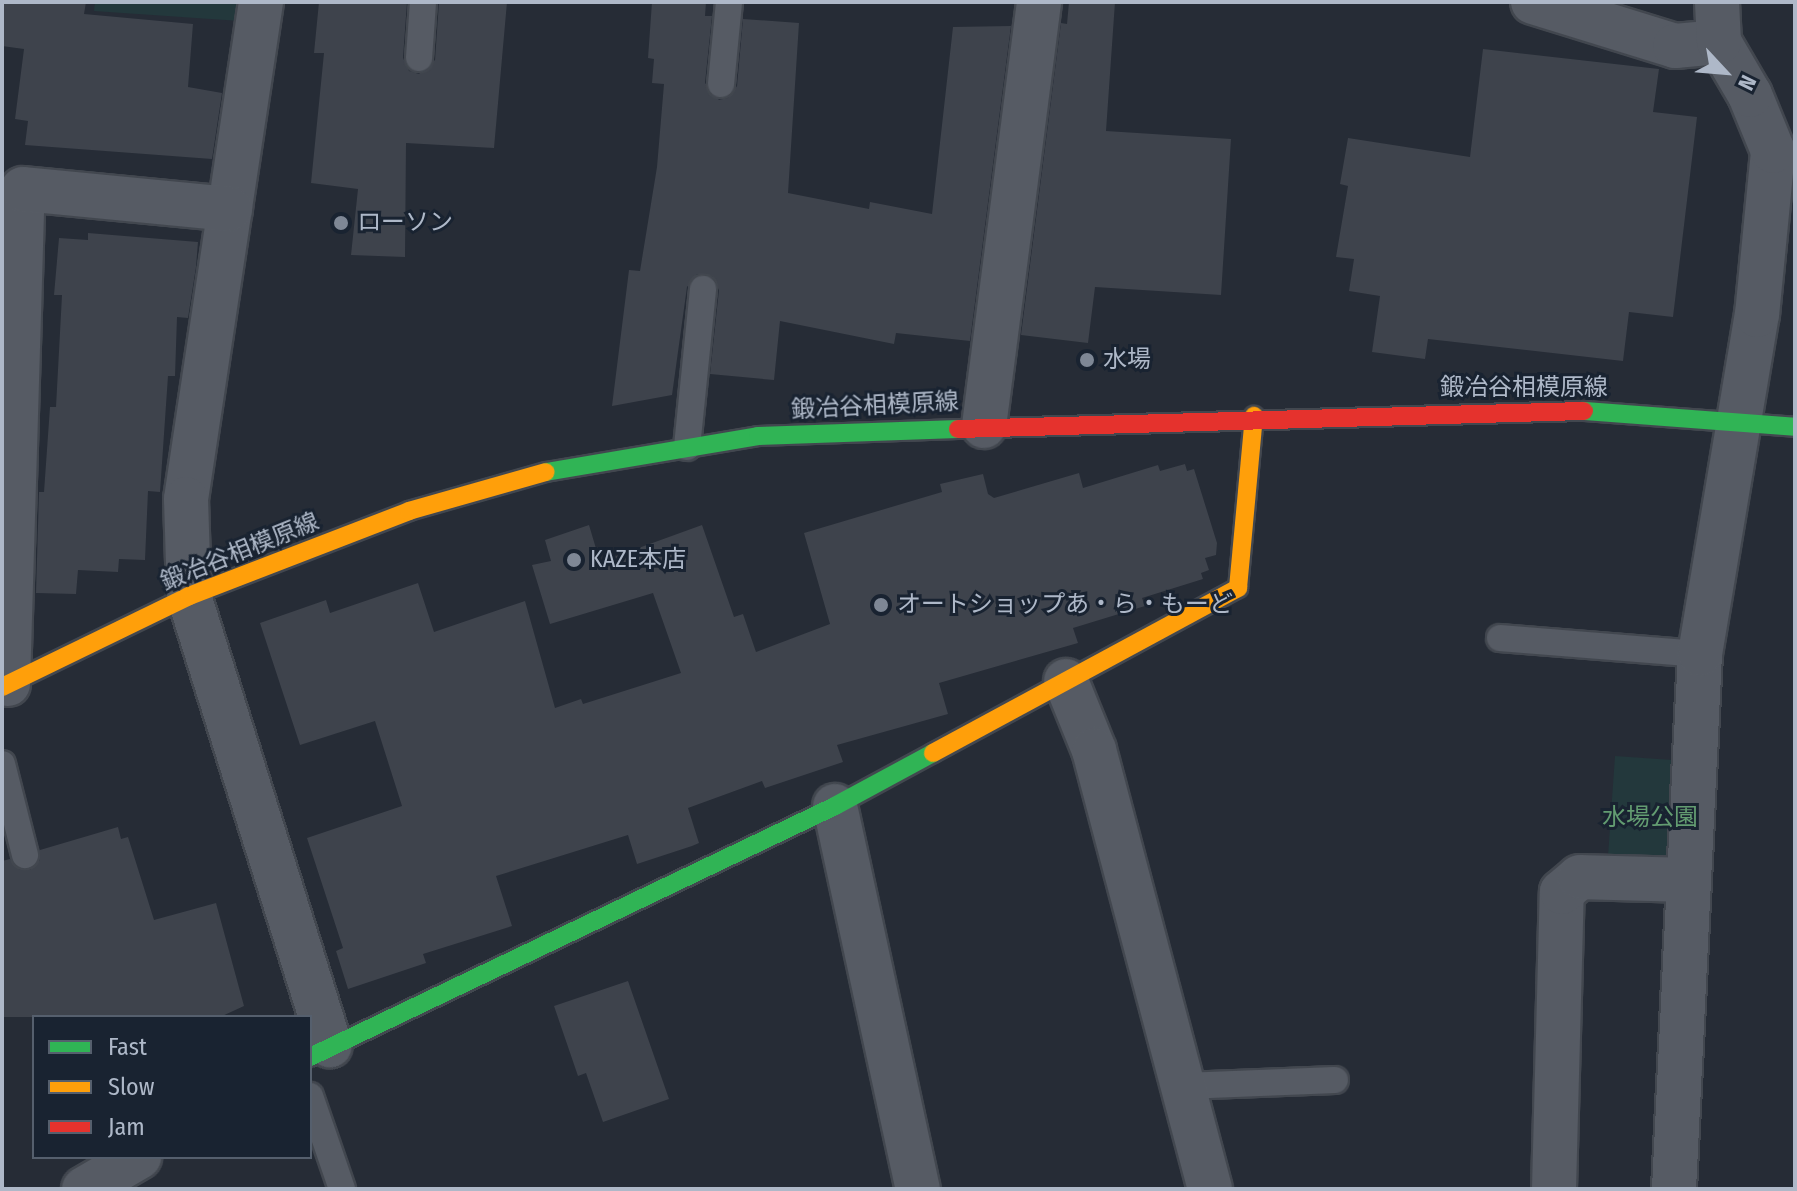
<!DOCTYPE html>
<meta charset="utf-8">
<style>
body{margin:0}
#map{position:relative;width:1797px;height:1191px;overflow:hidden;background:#262c36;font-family:"Fira Sans Condensed","Noto Sans JP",sans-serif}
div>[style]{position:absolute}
.green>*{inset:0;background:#23383c;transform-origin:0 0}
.building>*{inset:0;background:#3e434c}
.roads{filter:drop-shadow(2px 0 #42474f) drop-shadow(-2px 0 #42474f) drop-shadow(0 2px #42474f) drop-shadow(0 -2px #42474f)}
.lane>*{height:26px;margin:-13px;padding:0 13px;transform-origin:13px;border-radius:13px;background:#565b64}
.street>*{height:44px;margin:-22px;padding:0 22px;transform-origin:22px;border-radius:22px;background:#565b64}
.fast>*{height:18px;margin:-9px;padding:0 9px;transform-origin:9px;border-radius:9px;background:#30b455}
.slow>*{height:18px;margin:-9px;padding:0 9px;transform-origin:9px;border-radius:9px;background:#ff9f0a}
.jam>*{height:18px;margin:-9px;padding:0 9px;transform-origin:9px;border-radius:9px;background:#e5322d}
.dots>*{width:22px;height:22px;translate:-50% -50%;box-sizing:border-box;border:4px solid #192331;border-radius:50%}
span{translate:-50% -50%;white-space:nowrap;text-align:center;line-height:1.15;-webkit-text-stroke:6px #192331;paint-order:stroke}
.poi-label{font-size:24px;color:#aeb8c8}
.left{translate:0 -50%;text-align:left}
.street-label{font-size:24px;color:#aeb8c8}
.park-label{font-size:24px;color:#639c71}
.frame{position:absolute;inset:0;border:4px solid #aeb8c8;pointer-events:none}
.legend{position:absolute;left:32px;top:1015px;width:280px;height:144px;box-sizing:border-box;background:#192331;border:2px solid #555f6d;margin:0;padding:10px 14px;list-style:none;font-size:24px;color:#aeb8c8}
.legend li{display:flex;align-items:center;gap:16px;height:40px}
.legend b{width:40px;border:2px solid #555f6d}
.north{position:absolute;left:1685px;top:32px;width:80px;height:80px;-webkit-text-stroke:6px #192331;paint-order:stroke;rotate:116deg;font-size:22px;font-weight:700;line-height:32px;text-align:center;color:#aeb8c8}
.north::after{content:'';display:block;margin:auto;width:28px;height:36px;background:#aeb8c8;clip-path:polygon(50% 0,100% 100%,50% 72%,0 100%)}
</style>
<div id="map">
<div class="green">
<i style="clip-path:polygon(95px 2px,244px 2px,240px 21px,94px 11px)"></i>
<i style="left:1615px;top:756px;width:79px;height:118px;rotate:4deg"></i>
</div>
<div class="building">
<i style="clip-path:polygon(2px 2px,86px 2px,84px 14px,193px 24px,188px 87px,222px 93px,212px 159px,25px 145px,28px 121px,15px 119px,24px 49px,2px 46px)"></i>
<i style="clip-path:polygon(319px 2px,407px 2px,403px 58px,409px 71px,419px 74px,435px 60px,439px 2px,507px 2px,494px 148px,406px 143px,405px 257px,351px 255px,358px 189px,311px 183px,324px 53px,314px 53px)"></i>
<i style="clip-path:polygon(652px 2px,706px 2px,705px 16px,712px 16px,705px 83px,719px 100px,728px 98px,737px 86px,743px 19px,799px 23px,788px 193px,869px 209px,870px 202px,932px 214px,953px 27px,1011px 26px,970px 341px,896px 333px,894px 344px,780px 321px,774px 380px,710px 374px,719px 290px,712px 276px,697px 274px,687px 287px,672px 395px,612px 406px,629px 270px,640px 271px,657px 167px,664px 84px,652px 83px,654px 59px,648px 58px)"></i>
<i style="clip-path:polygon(1069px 2px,1115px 2px,1106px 131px,1231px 139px,1221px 295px,1095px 287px,1088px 343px,1021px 335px,1061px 23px,1067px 24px)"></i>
<i style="clip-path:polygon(1483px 49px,1659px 69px,1653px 112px,1697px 117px,1673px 317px,1629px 312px,1623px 361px,1428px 339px,1425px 359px,1372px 352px,1380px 296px,1349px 291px,1354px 259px,1336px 257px,1348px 186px,1340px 184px,1348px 138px,1470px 157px)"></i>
<i style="clip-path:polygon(88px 233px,198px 242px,196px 267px,188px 318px,177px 317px,175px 376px,168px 376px,160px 492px,148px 491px,145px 560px,119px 559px,118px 572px,78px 570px,76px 594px,36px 593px,39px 492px,44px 492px,50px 407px,56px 407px,62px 295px,54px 295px,59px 238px,88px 240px)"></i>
<i style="clip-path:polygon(1185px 464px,1187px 471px,1194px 469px,1217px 543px,1216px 555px,1205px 558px,1209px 570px,1201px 573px,1203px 579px,1142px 598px,1145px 606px,1073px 628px,1078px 643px,939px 683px,948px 714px,837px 745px,843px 762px,765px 788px,762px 781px,688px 808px,699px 843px,692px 846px,637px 864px,628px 835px,496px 876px,512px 926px,423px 954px,426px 963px,348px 989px,336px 951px,343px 948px,307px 838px,402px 806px,375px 721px,300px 745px,260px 623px,326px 600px,330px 613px,418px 583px,434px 632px,525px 601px,555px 708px,581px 699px,583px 704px,681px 673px,653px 593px,550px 624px,532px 565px,551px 561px,545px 540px,589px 525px,600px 562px,702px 525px,734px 617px,743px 614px,756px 652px,830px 624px,804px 533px,942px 492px,940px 484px,983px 474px,988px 494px,994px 498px,1079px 473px,1083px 488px,1158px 465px,1160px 471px)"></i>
<i style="clip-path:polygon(118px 827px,121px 839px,128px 837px,154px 920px,216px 903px,244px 1006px,220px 1017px,2px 1017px,2px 861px,10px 859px,20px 870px,30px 870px,40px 860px,40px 850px)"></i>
<i style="clip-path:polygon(628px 981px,669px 1099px,603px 1122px,586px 1073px,578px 1076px,554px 1006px)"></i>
</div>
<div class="roads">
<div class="lane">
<i style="left:419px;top:58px;width:56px;rotate:-85.9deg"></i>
<i style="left:721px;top:84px;width:82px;rotate:-84.4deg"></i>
<i style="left:687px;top:447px;width:159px;rotate:-84.2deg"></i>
<i style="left:1500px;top:638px;width:201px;rotate:4.6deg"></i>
<i style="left:2px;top:764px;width:94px;rotate:75.8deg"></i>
<i style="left:1184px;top:1086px;width:151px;rotate:-2.3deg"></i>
<i style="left:310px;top:1096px;width:98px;rotate:71deg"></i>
</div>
<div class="street">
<i style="left:261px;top:2px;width:503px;rotate:98.58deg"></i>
<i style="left:186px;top:499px;width:97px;rotate:88.2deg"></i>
<i style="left:189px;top:596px;width:471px;rotate:72.6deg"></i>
<i style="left:1533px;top:2px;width:149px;rotate:17.2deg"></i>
<i style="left:1675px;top:46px;width:44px;rotate:-5.2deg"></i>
<i style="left:984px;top:426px;width:428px;rotate:-82.6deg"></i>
<i style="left:1066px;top:681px;width:74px;rotate:67.9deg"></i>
<i style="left:1094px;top:750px;width:454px;rotate:75.2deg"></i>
<i style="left:8px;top:684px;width:495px;rotate:-88.3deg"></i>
<i style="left:23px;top:189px;width:208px;rotate:5.5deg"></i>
<i style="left:835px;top:806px;width:392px;rotate:77.8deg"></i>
<i style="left:84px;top:1189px;width:64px;rotate:-30.2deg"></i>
<i style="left:1554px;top:1189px;width:297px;rotate:-88.5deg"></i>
<i style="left:1562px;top:892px;width:23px;rotate:-40deg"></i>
<i style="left:1580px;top:877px;width:106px;rotate:1.6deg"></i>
<i style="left:1674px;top:1189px;width:536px;rotate:-87.22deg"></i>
<i style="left:1700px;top:654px;width:344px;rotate:-80.5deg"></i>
<i style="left:1757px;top:315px;width:165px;rotate:-84.4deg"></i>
<i style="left:1773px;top:151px;width:61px;rotate:-112.3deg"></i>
<i style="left:1750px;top:95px;width:61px;rotate:-120.3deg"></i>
<i style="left:1719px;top:42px;width:40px;rotate:-92.9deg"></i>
</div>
<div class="fast">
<i style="left:1584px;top:411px;width:212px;rotate:4.3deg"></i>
<i style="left:546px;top:472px;width:215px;rotate:-9.6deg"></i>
<i style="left:758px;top:436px;width:200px;rotate:-2deg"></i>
<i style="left:310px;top:1057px;width:582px;rotate:-25.55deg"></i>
<i style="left:835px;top:806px;width:111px;rotate:-28.4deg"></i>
</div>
<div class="slow">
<i style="left:2px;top:687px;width:208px;rotate:-25.9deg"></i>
<i style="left:189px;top:596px;width:236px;rotate:-21.1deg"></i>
<i style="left:409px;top:511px;width:142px;rotate:-15.9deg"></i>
<i style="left:933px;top:753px;width:347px;rotate:-28.4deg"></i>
<i style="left:1238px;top:588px;width:173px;rotate:-84.7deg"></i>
</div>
<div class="jam">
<i style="left:958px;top:429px;width:626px;rotate:-1.65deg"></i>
</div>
</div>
<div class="dots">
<i style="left:341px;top:223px;background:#7e8795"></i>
<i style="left:1087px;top:360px;background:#7e8795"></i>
<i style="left:574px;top:560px;background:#7e8795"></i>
<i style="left:881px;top:605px;background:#7e8795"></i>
</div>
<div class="poi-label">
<span class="left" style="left:357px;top:223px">ローソン</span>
<span class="left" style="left:1103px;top:360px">水場</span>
<span class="left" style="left:590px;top:560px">KAZE本店</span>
<span class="left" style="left:897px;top:605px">オートショップあ・ら・もーど</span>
</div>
<div class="street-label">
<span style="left:1524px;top:388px">鍛冶谷相模原線</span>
<span style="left:875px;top:406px;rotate:-3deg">鍛冶谷相模原線</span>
<span style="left:240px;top:552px;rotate:-22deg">鍛冶谷相模原線</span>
</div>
<div class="park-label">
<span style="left:1650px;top:818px">水場公園</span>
</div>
<div class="frame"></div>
<ul class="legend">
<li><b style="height:10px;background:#30b455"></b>Fast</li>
<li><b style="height:10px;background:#ff9f0a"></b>Slow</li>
<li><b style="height:10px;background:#e5322d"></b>Jam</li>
</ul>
<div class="north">N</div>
</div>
